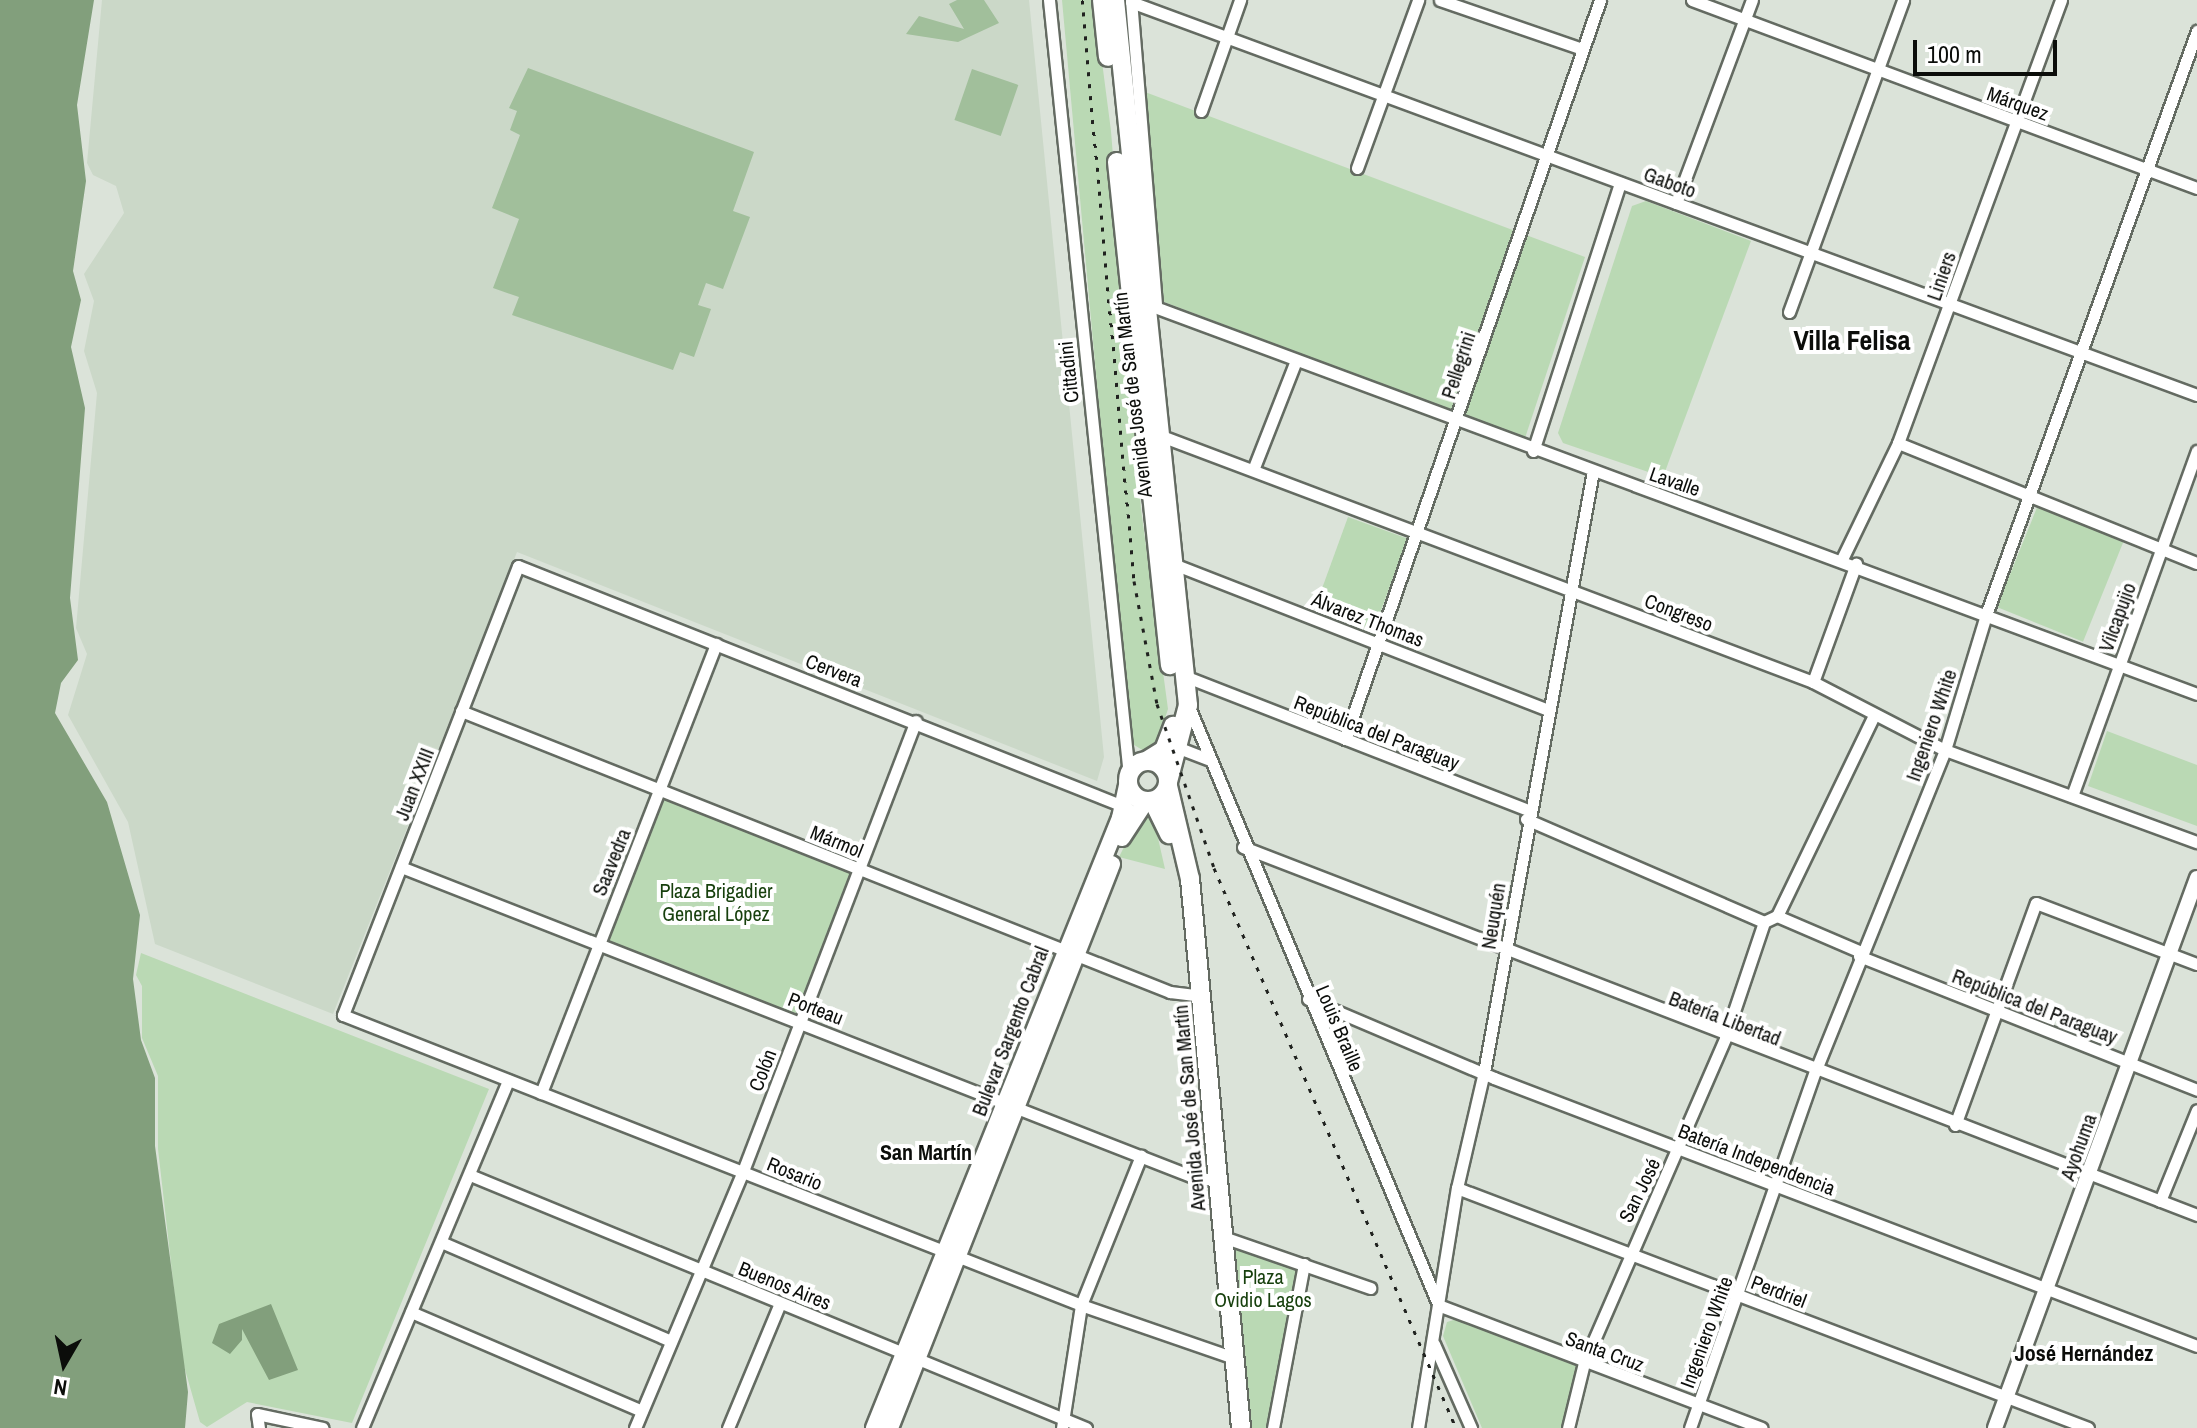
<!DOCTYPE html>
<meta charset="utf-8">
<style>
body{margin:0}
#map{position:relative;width:2197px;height:1428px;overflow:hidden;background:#dbe3d9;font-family:"Archivo Narrow",sans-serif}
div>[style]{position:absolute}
.built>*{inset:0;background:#cbd8c8}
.green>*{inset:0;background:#bad9b4;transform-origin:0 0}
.water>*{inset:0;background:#829f7c}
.building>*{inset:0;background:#a1bf9b;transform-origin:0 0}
.roads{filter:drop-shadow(2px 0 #646b62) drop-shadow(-2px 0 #646b62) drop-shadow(0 2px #646b62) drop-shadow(0 -2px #646b62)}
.minor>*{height:11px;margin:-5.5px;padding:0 5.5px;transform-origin:5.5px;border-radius:5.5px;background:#fff}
.tertiary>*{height:14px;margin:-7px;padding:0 7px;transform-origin:7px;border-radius:7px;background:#fff}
.secondary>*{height:16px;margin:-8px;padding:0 8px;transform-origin:8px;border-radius:8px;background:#fff}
.primary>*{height:18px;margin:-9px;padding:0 9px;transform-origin:9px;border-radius:9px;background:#fff}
.primary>.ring{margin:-9px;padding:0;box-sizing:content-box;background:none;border:18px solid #fff;border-radius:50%}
.rail>*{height:3px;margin-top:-1.5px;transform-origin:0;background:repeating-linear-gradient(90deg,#20221f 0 4px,transparent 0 12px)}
span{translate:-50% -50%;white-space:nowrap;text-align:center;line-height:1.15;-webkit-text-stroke:8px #fff;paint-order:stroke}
.street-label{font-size:20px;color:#0b0d0a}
.park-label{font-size:20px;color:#17400d}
.neighbourhood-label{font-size:22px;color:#0b0d0a;font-weight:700}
.district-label{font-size:28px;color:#0b0d0a;font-weight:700}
.north{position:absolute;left:24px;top:1324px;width:80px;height:80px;-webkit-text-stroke:6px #fff;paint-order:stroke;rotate:189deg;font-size:22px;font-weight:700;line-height:32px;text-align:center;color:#0b0d0a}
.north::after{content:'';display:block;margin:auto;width:28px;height:36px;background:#0b0d0a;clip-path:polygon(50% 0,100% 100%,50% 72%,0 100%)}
.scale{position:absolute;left:1913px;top:40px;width:144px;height:36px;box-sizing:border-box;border:4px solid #0b0d0a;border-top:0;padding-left:10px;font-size:24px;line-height:28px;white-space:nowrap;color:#0b0d0a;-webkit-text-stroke:6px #fff;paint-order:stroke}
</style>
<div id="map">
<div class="built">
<i style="clip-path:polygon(102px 0,1029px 0,1104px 757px,1097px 781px,517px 552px,333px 1014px,155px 944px,128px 822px,68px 715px,87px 654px,76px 628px,97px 393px,84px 351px,94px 301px,84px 274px,124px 213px,116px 186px,93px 175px,87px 163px)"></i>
</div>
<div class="green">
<i style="clip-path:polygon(1062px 0,1094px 0,1111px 131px,1141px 509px,1168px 709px,1155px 749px,1144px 751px,1131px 743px,1128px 726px)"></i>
<i style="clip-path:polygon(1145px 92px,1585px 257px,1525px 438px,1164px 302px)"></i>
<i style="clip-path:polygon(1646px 201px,1751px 241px,1663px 477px,1563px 443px,1558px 433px,1632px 206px)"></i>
<i style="left:2038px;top:505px;width:93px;height:110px;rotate:22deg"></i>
<i style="left:1348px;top:517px;width:63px;height:97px;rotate:20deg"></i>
<i style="clip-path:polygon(2107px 731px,2197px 765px,2197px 826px,2088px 786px)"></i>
<i style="left:660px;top:789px;width:214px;height:168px;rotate:22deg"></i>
<i style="clip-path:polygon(1142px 811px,1153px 816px,1165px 869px,1119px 857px)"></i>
<i style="clip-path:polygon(141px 953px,489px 1089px,352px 1423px,247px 1402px,207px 1427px,200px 1422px,182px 1359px,158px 1149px,158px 1076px,142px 1038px,142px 986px,136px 975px)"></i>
<i style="clip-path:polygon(1223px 1237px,1304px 1264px,1273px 1428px,1241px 1428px)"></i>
<i style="clip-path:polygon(1457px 1319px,1580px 1364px,1563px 1428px,1482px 1428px,1443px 1336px,1447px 1322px)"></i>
</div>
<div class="water">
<i style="clip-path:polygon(0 0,94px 0,77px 105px,86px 181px,73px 271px,81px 300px,71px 347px,85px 408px,70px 598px,78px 660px,61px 683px,55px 713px,107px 802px,140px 915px,133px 979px,141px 1040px,155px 1078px,155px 1146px,188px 1392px,185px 1428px,0 1428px)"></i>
<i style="clip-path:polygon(271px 1304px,298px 1370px,269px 1380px,242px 1329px,242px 1340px,230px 1354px,212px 1343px,219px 1324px)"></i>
</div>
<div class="building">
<i style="clip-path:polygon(957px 0,984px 0,999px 23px,958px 42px,906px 34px,919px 16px,964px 29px,949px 4px)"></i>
<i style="clip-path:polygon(528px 68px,754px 152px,733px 211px,750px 217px,723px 289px,706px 283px,698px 305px,711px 309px,694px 357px,680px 352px,673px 370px,512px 315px,519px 297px,493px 288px,519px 219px,492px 208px,520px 135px,510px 130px,517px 111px,509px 108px)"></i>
<i style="left:972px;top:69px;width:49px;height:54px;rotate:19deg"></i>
</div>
<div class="roads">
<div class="minor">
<i style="left:1049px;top:0;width:779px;rotate:84.11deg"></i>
<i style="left:1131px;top:0;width:308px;rotate:85.3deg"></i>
<i style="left:1440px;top:0;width:150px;rotate:19deg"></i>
<i style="left:1692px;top:0;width:539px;rotate:20.42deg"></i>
<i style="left:1131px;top:2px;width:1136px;rotate:20.24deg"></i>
<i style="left:1201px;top:111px;width:118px;rotate:-70.6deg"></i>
<i style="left:1357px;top:168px;width:179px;rotate:-70deg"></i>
<i style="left:1676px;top:203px;width:217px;rotate:-69.5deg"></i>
<i style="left:1144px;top:303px;width:1123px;rotate:20.37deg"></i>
<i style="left:1789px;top:312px;width:332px;rotate:-69.9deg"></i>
<i style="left:1156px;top:434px;width:702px;rotate:20.68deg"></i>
<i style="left:1813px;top:682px;width:148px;rotate:27.3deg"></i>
<i style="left:1945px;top:750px;width:268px;rotate:20.1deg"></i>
<i style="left:1898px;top:443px;width:322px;rotate:21.9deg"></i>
<i style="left:1533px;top:451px;width:282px;rotate:-72deg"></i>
<i style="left:1253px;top:470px;width:118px;rotate:-68.6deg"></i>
<i style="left:1842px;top:559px;width:129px;rotate:-64.2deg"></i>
<i style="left:1898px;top:443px;width:472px;rotate:-69.8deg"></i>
<i style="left:1176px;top:565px;width:397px;rotate:21.3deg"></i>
<i style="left:1182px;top:675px;width:371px;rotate:21.3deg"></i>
<i style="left:1813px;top:682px;width:126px;rotate:-70deg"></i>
<i style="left:1189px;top:707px;width:647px;rotate:67.36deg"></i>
<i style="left:461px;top:711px;width:763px;rotate:21.62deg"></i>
<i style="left:1170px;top:992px;width:31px;rotate:7deg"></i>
<i style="left:1345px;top:739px;width:782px;rotate:-70.96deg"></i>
<i style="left:1179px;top:748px;width:33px;rotate:21deg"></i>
<i style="left:2072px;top:796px;width:367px;rotate:-70.1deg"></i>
<i style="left:1128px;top:808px;width:656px;rotate:-158.36deg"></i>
<i style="left:518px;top:566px;width:482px;rotate:111.3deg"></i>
<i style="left:343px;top:1015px;width:793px;rotate:21.45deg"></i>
<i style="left:1081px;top:1305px;width:162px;rotate:19.1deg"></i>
<i style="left:1526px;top:819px;width:259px;rotate:23.4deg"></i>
<i style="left:1243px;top:847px;width:1023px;rotate:21.09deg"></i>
<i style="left:401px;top:867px;width:854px;rotate:21.37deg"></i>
<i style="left:1196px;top:1178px;width:22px;rotate:5deg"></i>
<i style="left:1777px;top:916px;width:91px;rotate:23.2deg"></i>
<i style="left:1859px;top:956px;width:364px;rotate:21.6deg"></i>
<i style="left:1308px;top:999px;width:202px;rotate:23deg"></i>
<i style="left:1494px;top:1078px;width:752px;rotate:20.87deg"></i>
<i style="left:541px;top:1093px;width:482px;rotate:-68.7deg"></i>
<i style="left:1955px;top:1125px;width:236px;rotate:-70deg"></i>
<i style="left:2036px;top:903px;width:172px;rotate:20.8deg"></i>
<i style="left:470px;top:1175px;width:666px;rotate:22.33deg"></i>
<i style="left:1457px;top:1188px;width:675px;rotate:20.82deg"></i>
<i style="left:2160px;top:1201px;width:98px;rotate:-67.9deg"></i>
<i style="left:1223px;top:1237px;width:156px;rotate:19.1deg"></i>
<i style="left:441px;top:1242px;width:250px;rotate:23.3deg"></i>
<i style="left:1438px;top:1305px;width:346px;rotate:20.8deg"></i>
<i style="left:411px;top:1312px;width:251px;rotate:23.2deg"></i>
<i style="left:1434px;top:1344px;width:92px;rotate:66.2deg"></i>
<i style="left:259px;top:1428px;width:14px;rotate:-98deg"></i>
<i style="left:257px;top:1414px;width:67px;rotate:12deg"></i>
<i style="left:362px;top:1428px;width:377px;rotate:-67.2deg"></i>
<i style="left:635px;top:1428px;width:279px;rotate:-67.2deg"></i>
<i style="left:743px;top:1171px;width:482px;rotate:-69deg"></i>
<i style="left:728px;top:1428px;width:135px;rotate:-67.4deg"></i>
<i style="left:1062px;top:1428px;width:124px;rotate:-81.2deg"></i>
<i style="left:1081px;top:1305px;width:161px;rotate:-68.1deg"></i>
<i style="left:1273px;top:1428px;width:167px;rotate:-79.3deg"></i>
<i style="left:1418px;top:1428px;width:243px;rotate:-80.8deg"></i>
<i style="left:1457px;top:1188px;width:119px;rotate:-76.9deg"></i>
<i style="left:1484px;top:1072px;width:611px;rotate:-79.72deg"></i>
<i style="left:1568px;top:1428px;width:67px;rotate:-76.2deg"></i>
<i style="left:1584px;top:1363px;width:354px;rotate:-66.5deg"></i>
<i style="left:1725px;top:1038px;width:122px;rotate:-71.4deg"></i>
<i style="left:1764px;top:922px;width:14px;rotate:-25deg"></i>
<i style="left:1777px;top:916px;width:223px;rotate:-64.2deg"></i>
<i style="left:1690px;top:1428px;width:377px;rotate:-70.7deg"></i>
<i style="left:1815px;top:1072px;width:347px;rotate:-68deg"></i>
<i style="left:1945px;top:750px;width:144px;rotate:-73.1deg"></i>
<i style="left:1987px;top:612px;width:618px;rotate:-70.13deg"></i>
</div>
<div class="tertiary">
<i style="left:1995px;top:1428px;width:586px;rotate:-69.83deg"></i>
</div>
<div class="secondary">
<i style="left:1122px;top:838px;width:44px;rotate:-57deg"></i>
<i style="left:874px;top:1428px;width:658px;rotate:-68.04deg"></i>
<i style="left:1120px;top:818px;width:38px;rotate:-78deg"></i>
<i style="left:890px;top:1428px;width:606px;rotate:-68.51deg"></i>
</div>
<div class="primary">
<i style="left:1102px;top:0;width:57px;rotate:84deg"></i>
<i style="left:1115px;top:0;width:709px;rotate:84.09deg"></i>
<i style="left:1188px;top:705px;width:80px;rotate:104.6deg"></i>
<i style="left:1117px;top:162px;width:506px;rotate:83.99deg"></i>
<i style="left:1148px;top:760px;width:19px;rotate:-32deg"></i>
<i style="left:1164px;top:750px;width:26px;rotate:-69deg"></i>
<i class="ring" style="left:1128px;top:761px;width:22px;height:22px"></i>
<i style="left:1168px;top:786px;width:96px;rotate:76.7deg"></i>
<i style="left:1190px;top:879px;width:551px;rotate:84.69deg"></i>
<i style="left:1153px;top:801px;width:37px;rotate:64deg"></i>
</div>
</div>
<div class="rail">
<i style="left:1082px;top:0;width:583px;rotate:84.89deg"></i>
<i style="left:1134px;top:581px;width:125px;rotate:79.4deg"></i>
<i style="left:1157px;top:704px;width:174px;rotate:70.8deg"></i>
<i style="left:1214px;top:868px;width:610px;rotate:66.63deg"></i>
</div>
<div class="street-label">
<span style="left:2018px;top:103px;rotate:20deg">Márquez</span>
<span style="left:1670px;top:182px;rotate:20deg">Gaboto</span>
<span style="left:1941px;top:276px;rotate:-71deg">Liniers</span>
<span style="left:1458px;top:365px;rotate:-72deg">Pellegrini</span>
<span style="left:1068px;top:372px;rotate:-96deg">Cittadini</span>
<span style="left:1132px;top:395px;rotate:-97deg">Avenida José de San Martín</span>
<span style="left:1675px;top:481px;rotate:19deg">Lavalle</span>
<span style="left:1679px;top:612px;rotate:21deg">Congreso</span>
<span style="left:2117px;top:617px;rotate:-70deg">Vilcapujio</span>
<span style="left:1368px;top:619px;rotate:21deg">Álvarez Thomas</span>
<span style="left:834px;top:670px;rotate:21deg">Cervera</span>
<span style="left:1931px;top:725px;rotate:-71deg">Ingeniero White</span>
<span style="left:1377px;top:732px;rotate:21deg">República del Paraguay</span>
<span style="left:414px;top:784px;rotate:-69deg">Juan XXIII</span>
<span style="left:837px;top:841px;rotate:22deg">Mármol</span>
<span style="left:611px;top:862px;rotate:-68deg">Saavedra</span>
<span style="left:1493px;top:916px;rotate:-81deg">Neuquén</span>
<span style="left:2035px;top:1006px;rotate:21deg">República del Paraguay</span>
<span style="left:816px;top:1008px;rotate:21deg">Porteau</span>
<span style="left:1725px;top:1018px;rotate:21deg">Batería Libertad</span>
<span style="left:1340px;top:1028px;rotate:67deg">Louis Braille</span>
<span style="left:1010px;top:1031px;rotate:-69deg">Bulevar Sargento Cabral</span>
<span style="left:762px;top:1070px;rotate:-69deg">Colón</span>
<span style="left:1189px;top:1108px;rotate:-95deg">Avenida José de San Martín</span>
<span style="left:2078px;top:1147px;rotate:-70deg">Ayohuma</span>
<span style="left:1757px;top:1159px;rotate:21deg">Batería Independencia</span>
<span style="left:795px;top:1173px;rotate:22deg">Rosario</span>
<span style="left:1639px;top:1190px;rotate:-64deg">San José</span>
<span style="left:785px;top:1285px;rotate:22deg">Buenos Aires</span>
<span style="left:1779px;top:1291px;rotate:21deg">Perdriel</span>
<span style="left:1706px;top:1332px;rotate:-70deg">Ingeniero White</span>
<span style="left:1605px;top:1351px;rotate:20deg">Santa Cruz</span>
</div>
<div class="park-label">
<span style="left:716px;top:902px">Plaza Brigadier<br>General López</span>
<span style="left:1263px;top:1288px">Plaza<br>Ovidio Lagos</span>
</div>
<div class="neighbourhood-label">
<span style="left:926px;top:1153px">San Martín</span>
<span style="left:2084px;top:1354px">José Hernández</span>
</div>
<div class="district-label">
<span style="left:1852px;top:340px">Villa Felisa</span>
</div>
<div class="north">N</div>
<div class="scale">100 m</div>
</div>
